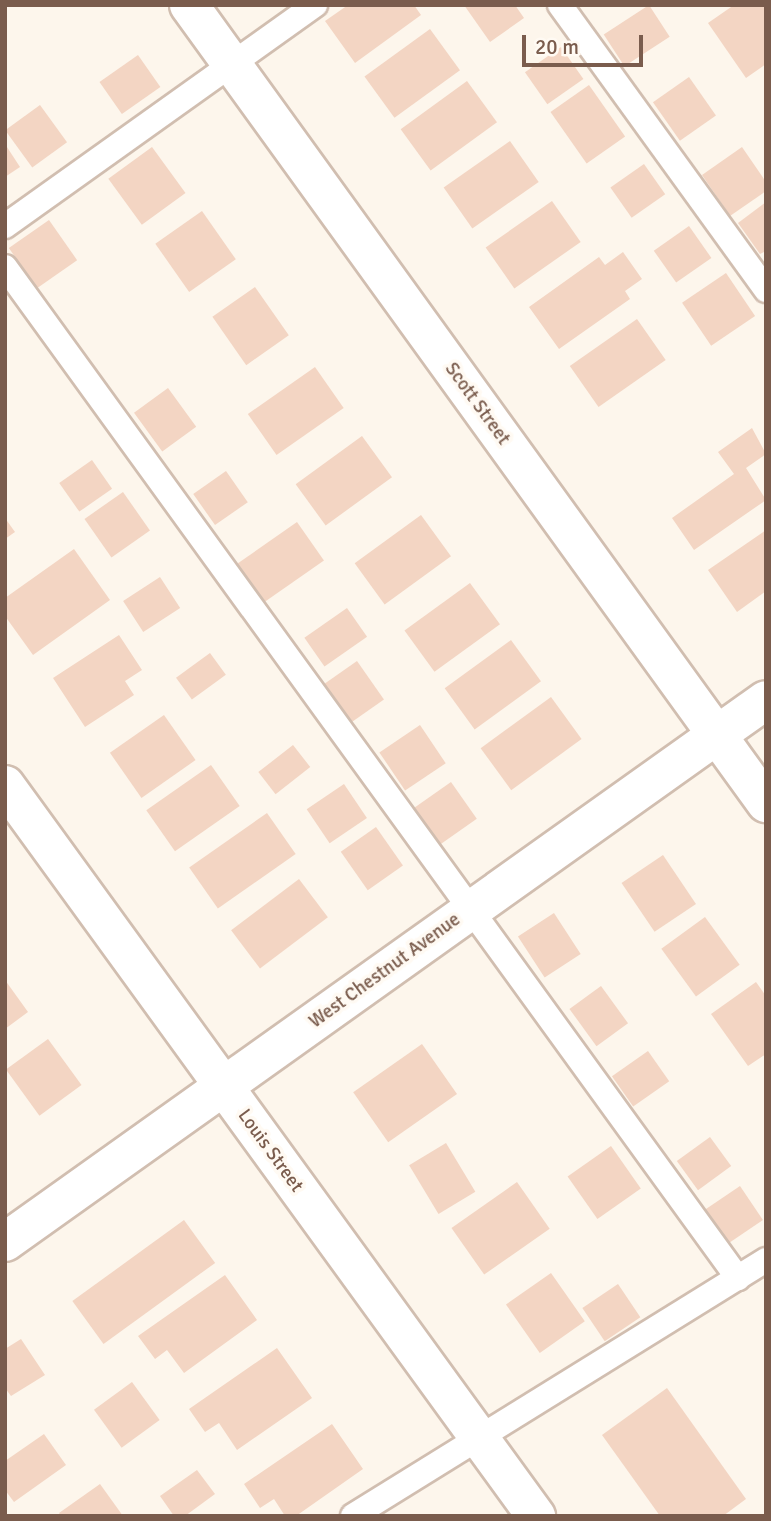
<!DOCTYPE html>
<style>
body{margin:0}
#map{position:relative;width:771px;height:1521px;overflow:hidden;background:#fdf6ec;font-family:Signika,sans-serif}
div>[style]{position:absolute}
.building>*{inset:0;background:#f3d5c3;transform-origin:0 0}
.roads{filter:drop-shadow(2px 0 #d1beb0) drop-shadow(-2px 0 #d1beb0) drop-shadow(0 2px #d1beb0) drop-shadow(0 -2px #d1beb0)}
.service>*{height:24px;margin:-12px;padding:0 12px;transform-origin:12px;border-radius:12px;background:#fff}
.minor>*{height:38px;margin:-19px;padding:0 19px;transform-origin:19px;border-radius:19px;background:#fff}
span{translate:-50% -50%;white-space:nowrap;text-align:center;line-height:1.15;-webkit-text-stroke:7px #fffaf3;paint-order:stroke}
.street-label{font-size:19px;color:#7a5c4d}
.frame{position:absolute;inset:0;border:7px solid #7a5c4d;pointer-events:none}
.scale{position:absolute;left:522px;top:35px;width:121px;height:32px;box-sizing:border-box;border:4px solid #7a5c4d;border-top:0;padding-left:9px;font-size:21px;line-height:24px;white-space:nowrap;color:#7a5c4d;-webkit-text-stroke:5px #fffaf3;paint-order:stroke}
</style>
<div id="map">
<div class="building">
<i style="clip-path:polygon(348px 5px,414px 5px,421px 15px,355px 63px,325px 21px)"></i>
<i style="clip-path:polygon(464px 5px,515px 5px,524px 18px,490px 42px)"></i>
<i style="left:649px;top:5px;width:38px;height:54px;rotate:57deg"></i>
<i style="clip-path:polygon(734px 5px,766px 5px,766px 64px,746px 78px,708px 23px)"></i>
<i style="left:430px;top:29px;width:51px;height:81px;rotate:54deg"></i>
<i style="left:561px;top:47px;width:39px;height:44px;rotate:55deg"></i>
<i style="left:138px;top:55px;width:39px;height:47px;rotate:55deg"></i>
<i style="left:689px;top:77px;width:47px;height:44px;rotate:55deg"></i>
<i style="left:467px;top:81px;width:51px;height:82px;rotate:54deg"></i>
<i style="left:589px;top:85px;width:63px;height:47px;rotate:55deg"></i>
<i style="left:40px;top:105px;width:46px;height:43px;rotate:54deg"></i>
<i style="left:510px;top:141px;width:50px;height:81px;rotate:55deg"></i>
<i style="clip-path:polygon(5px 144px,20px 167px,5px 177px)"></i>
<i style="left:152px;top:147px;width:57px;height:54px;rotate:54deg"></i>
<i style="clip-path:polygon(742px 147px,766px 182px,766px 191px,730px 216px,702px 175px)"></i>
<i style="left:644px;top:164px;width:37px;height:41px;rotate:55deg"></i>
<i style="left:552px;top:201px;width:50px;height:81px;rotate:55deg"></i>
<i style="clip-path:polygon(766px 202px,766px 251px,760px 254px,738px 223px)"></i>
<i style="left:202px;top:211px;width:59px;height:57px;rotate:55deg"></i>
<i style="left:49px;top:220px;width:49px;height:49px;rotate:55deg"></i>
<i style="left:689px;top:226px;width:39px;height:43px;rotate:55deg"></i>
<i style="clip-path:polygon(623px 252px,642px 279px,625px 291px,630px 299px,559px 349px,529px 307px,599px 257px,605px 265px)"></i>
<i style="left:726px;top:273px;width:52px;height:53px;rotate:56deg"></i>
<i style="left:255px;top:287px;width:59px;height:52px;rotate:55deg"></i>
<i style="left:637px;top:319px;width:50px;height:82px;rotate:55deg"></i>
<i style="left:315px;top:367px;width:50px;height:82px;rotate:55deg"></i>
<i style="left:168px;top:388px;width:48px;height:42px;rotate:54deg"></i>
<i style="clip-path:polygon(752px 428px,766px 454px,746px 468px,766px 500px,694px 550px,672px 518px,734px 474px,718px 452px)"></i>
<i style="left:362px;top:436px;width:51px;height:82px;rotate:54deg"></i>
<i style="left:92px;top:460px;width:35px;height:40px;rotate:55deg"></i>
<i style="left:226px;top:471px;width:38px;height:40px;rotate:55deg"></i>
<i style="left:123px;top:492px;width:47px;height:47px;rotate:55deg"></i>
<i style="left:421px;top:515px;width:51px;height:82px;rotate:54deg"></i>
<i style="clip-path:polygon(5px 518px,15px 532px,5px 539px)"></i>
<i style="left:297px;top:522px;width:47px;height:73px;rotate:55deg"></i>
<i style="clip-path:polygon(766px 530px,766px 591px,737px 612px,708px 570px)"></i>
<i style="clip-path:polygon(74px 549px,110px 600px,33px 655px,5px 616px,5px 598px)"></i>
<i style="left:160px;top:577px;width:37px;height:44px;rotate:57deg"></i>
<i style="left:470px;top:583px;width:51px;height:81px;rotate:54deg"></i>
<i style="left:347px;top:608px;width:35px;height:52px;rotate:55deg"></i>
<i style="clip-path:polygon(119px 635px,142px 670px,125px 681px,134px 695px,85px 727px,53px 678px)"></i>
<i style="left:511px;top:640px;width:51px;height:82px;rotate:54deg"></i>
<i style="left:210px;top:653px;width:27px;height:42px;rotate:54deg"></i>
<i style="left:357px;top:661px;width:47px;height:44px;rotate:55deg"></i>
<i style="left:551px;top:697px;width:52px;height:87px;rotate:54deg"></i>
<i style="left:164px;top:715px;width:55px;height:66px;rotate:55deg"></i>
<i style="left:420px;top:725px;width:46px;height:49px;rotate:56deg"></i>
<i style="left:293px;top:745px;width:28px;height:44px;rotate:52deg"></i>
<i style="left:211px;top:765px;width:50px;height:79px;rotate:55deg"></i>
<i style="left:451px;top:782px;width:45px;height:50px;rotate:55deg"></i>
<i style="left:344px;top:784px;width:41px;height:45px;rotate:56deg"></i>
<i style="left:267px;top:813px;width:50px;height:95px;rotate:55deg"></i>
<i style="left:376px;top:827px;width:47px;height:43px;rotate:55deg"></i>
<i style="left:663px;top:855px;width:59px;height:50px;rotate:56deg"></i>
<i style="left:299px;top:879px;width:48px;height:85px;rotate:53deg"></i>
<i style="left:554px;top:913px;width:49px;height:43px;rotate:57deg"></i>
<i style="left:705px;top:917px;width:59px;height:54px;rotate:54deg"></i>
<i style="clip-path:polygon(5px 980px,28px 1012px,5px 1029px)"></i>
<i style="clip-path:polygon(756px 982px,766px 996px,766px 1054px,748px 1066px,711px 1014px)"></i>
<i style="left:601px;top:986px;width:46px;height:39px;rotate:54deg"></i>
<i style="left:48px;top:1039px;width:57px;height:52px;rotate:54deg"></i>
<i style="left:422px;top:1044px;width:61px;height:84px;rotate:55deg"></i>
<i style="left:648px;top:1051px;width:37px;height:44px;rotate:55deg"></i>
<i style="left:710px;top:1137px;width:36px;height:41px;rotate:54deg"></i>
<i style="left:446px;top:1143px;width:57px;height:43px;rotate:59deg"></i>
<i style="left:611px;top:1146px;width:52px;height:53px;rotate:55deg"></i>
<i style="left:517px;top:1182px;width:57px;height:80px;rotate:55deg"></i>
<i style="left:740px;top:1186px;width:41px;height:45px;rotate:56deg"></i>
<i style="left:184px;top:1220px;width:53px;height:138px;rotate:54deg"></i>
<i style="left:551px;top:1273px;width:59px;height:55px;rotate:55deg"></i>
<i style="clip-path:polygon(225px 1275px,257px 1320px,184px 1373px,167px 1350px,155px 1359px,138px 1336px)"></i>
<i style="left:618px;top:1284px;width:40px;height:43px;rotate:56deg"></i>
<i style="clip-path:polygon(21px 1339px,45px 1375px,11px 1396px,5px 1388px,5px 1349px)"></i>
<i style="clip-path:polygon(277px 1348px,312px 1398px,237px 1450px,219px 1423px,205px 1432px,189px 1409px)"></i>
<i style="left:132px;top:1382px;width:47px;height:47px;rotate:54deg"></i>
<i style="clip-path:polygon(667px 1388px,746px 1499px,723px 1516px,660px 1516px,602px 1435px)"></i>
<i style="clip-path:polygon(332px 1424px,363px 1469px,296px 1516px,285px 1516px,274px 1499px,260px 1508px,244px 1484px)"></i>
<i style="clip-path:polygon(44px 1434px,66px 1465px,14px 1502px,5px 1490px,5px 1461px)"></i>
<i style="clip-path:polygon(197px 1470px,215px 1494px,185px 1516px,174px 1516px,160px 1496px)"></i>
<i style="clip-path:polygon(100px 1484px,123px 1516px,61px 1516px,59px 1513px)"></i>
</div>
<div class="roads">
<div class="service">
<i style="left:560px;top:5px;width:352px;rotate:54.1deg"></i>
<i style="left:5px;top:226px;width:381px;rotate:-35.5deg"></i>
<i style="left:5px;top:267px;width:1249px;rotate:54.06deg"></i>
<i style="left:353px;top:1516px;width:486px;rotate:-31.8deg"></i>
</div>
<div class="minor">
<i style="left:189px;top:5px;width:985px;rotate:54.13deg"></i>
<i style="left:5px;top:785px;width:904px;rotate:54.01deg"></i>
<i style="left:5px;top:1242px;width:934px;rotate:-35.46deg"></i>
</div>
</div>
<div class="street-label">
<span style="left:477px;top:404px;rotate:54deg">Scott Street</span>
<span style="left:385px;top:971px;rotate:-36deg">West Chestnut Avenue</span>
<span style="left:270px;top:1151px;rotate:54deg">Louis Street</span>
</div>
<div class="frame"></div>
<div class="scale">20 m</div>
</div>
